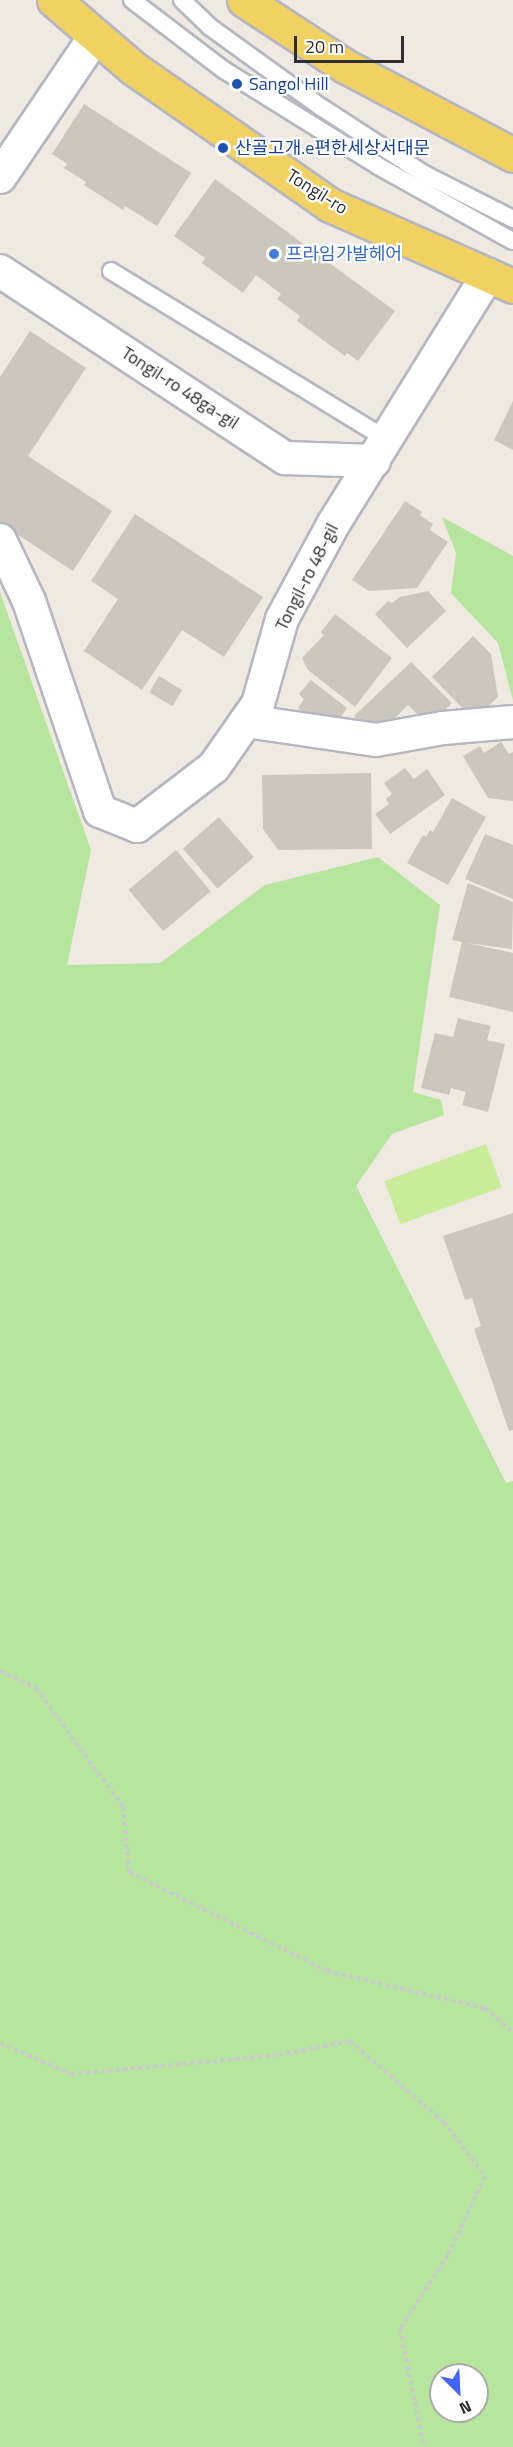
<!DOCTYPE html>
<meta charset="utf-8">
<style>
body{margin:0}
#map{position:relative;width:513px;height:2447px;overflow:hidden;background:#efe9e1;font-family:"Titillium Web","Noto Sans KR",sans-serif}
div>[style]{position:absolute}
.green>*{inset:0;background:#b6e59e}
.pitch>*{inset:0;background:#c9ec9a;transform-origin:0 0}
.building>*{inset:0;background:#cbc7bf;transform-origin:0 0}
.path>*{height:4px;margin-top:-2px;transform-origin:0;background:repeating-linear-gradient(90deg,#c9c9c9 0 4.5px,transparent 0 7.5px)}
.roads{filter:drop-shadow(2px 0 #b4b7c1) drop-shadow(-2px 0 #b4b7c1) drop-shadow(0 2px #b4b7c1) drop-shadow(0 -2px #b4b7c1)}
.lane>*{height:16px;margin:-8px;padding:0 8px;transform-origin:8px;border-radius:8px;background:#fff}
.street>*{height:32px;margin:-16px;padding:0 16px;transform-origin:16px;border-radius:16px;background:#fff}
.primary>*{height:33px;margin:-16.5px;padding:0 16.5px;transform-origin:16.5px;border-radius:16.5px;background:#f2d163}
.dots>*{width:16px;height:16px;translate:-50% -50%;box-sizing:border-box;border:3px solid #fff;border-radius:50%}
span{translate:-50% -50%;white-space:nowrap;text-align:center;line-height:1.15;-webkit-text-stroke:4.5px #fff;paint-order:stroke}
.transit-label{font-size:18px;color:#164399}
.left{translate:0 -50%;text-align:left}
.street-label{font-size:18px;color:#2e2e2e}
.shop-label{font-size:18px;color:#366cbe}
.north{position:absolute;left:429px;top:2363px;width:60px;height:60px;box-sizing:border-box;background:#fff;border:2px solid #ababab;border-radius:50%;rotate:156deg;font-size:16px;font-weight:700;line-height:24px;text-align:center;color:#2e2e2e}
.north::after{content:'';display:block;margin:auto;width:21px;height:27px;background:#4264fb;clip-path:polygon(50% 0,100% 100%,50% 72%,0 100%)}
.scale{position:absolute;left:294px;top:36px;width:110px;height:27px;box-sizing:border-box;border:3px solid #2e2e2e;border-top:0;padding-left:8px;font-size:18px;line-height:21px;white-space:nowrap;color:#2e2e2e;-webkit-text-stroke:4px #fff;paint-order:stroke}
</style>
<div id="map">
<div class="green">
<i style="clip-path:polygon(442px 517px,513px 556px,513px 700px,498px 643px,451px 593px,456px 553px)"></i>
<i style="clip-path:polygon(evenodd,0 592px,91px 850px,67px 965px,160px 963px,265px 885px,378px 857px,440px 905px,413px 1092px,441px 1100px,444px 1115px,392px 1134px,356px 1186px,506px 1483px,513px 1481px,513px 2447px,0 2447px,0 592px,441px 2375px,477px 2375px,477px 2411px,441px 2411px,441px 2375px)"></i>
</div>
<div class="pitch">
<i style="left:486px;top:1144px;width:46px;height:108px;rotate:70deg"></i>
</div>
<div class="building">
<i style="clip-path:polygon(84px 104px,191px 173px,157px 226px,125px 206px,123px 210px,84px 185px,86px 182px,64px 168px,67px 164px,52px 154px)"></i>
<i style="clip-path:polygon(215px 179px,395px 311px,358px 361px,347px 353px,345px 356px,297px 321px,300px 316px,277px 299px,281px 294px,256px 275px,243px 293px,202px 263px,205px 258px,174px 236px)"></i>
<i style="clip-path:polygon(30px 331px,86px 368px,28px 456px,112px 511px,73px 571px,0 523px,0 377px)"></i>
<i style="clip-path:polygon(513px 401px,513px 450px,494px 440px)"></i>
<i style="clip-path:polygon(405px 501px,422px 512px,420px 515px,433px 524px,430px 530px,448px 542px,417px 588px,369px 591px,352px 580px)"></i>
<i style="clip-path:polygon(135px 514px,263px 597px,224px 657px,182px 630px,142px 690px,84px 651px,118px 599px,91px 581px)"></i>
<i style="clip-path:polygon(428px 591px,446px 611px,407px 648px,375px 614px,388px 601px,392px 603px,400px 597px)"></i>
<i style="clip-path:polygon(335px 614px,392px 658px,355px 707px,308px 670px,302px 658px,324px 635px,321px 632px)"></i>
<i style="clip-path:polygon(473px 636px,491px 654px,498px 697px,474px 720px,432px 677px)"></i>
<i style="clip-path:polygon(411px 662px,452px 703px,429px 726px,408px 705px,375px 738px,354px 716px)"></i>
<i style="left:159px;top:676px;width:27px;height:19px;rotate:31deg"></i>
<i style="clip-path:polygon(311px 680px,347px 708px,341px 716px,326px 720px,311px 718px,298px 708px,304px 699px,299px 694px)"></i>
<i style="clip-path:polygon(501px 742px,509px 754px,513px 752px,513px 801px,488px 798px,463px 756px,480px 746px,484px 753px)"></i>
<i style="clip-path:polygon(405px 768px,414px 779px,427px 769px,445px 795px,390px 834px,375px 814px,389px 804px,386px 799px,392px 794px,384px 783px)"></i>
<i style="clip-path:polygon(371px 773px,372px 849px,278px 850px,263px 829px,262px 775px)"></i>
<i style="clip-path:polygon(452px 798px,486px 817px,448px 885px,407px 863px,423px 835px,426px 837px,430px 830px,433px 832px)"></i>
<i style="left:219px;top:817px;width:53px;height:48px;rotate:49deg"></i>
<i style="clip-path:polygon(485px 834px,513px 845px,513px 899px,465px 879px)"></i>
<i style="left:176px;top:850px;width:54px;height:62px;rotate:50deg"></i>
<i style="clip-path:polygon(468px 883px,513px 902px,512px 949px,467px 943px,513px 953px,513px 1012px,449px 997px,462px 942px,452px 940px)"></i>
<i style="clip-path:polygon(458px 1018px,491px 1026px,487px 1040px,505px 1044px,488px 1112px,462px 1105px,466px 1092px,451px 1088px,449px 1095px,421px 1088px,435px 1033px,453px 1037px)"></i>
<i style="clip-path:polygon(513px 1213px,513px 1430px,509px 1431px,474px 1329px,481px 1326px,472px 1298px,465px 1300px,443px 1236px)"></i>
</div>
<div class="path">
<i style="left:0;top:1671px;width:40px;rotate:25deg"></i>
<i style="left:36px;top:1688px;width:147px;rotate:53.8deg"></i>
<i style="left:123px;top:1807px;width:65px;rotate:84.7deg"></i>
<i style="left:129px;top:1872px;width:221px;rotate:26.6deg"></i>
<i style="left:327px;top:1971px;width:162px;rotate:13.2deg"></i>
<i style="left:485px;top:2008px;width:37px;rotate:41deg"></i>
<i style="left:0;top:2043px;width:77px;rotate:23.6deg"></i>
<i style="left:71px;top:2074px;width:209px;rotate:-5.2deg"></i>
<i style="left:279px;top:2055px;width:72px;rotate:-11.2deg"></i>
<i style="left:350px;top:2041px;width:124px;rotate:40.8deg"></i>
<i style="left:444px;top:2122px;width:68px;rotate:52.8deg"></i>
<i style="left:485px;top:2176px;width:87px;rotate:115.1deg"></i>
<i style="left:448px;top:2255px;width:88px;rotate:123deg"></i>
<i style="left:400px;top:2329px;width:120px;rotate:78.5deg"></i>
</div>
<div class="roads">
<div class="lane">
<i style="left:132px;top:0;width:116px;rotate:37.3deg"></i>
<i style="left:224px;top:70px;width:181px;rotate:31.9deg"></i>
<i style="left:378px;top:166px;width:154px;rotate:29.1deg"></i>
<i style="left:182px;top:0;width:39px;rotate:44deg"></i>
<i style="left:210px;top:27px;width:137px;rotate:35.8deg"></i>
<i style="left:321px;top:107px;width:123px;rotate:33deg"></i>
<i style="left:424px;top:174px;width:100px;rotate:26.8deg"></i>
<i style="left:111px;top:271px;width:324px;rotate:31.4deg"></i>
</div>
<div class="street">
<i style="left:0;top:177px;width:157px;rotate:-55.9deg"></i>
<i style="left:0;top:271px;width:341px;rotate:33.3deg"></i>
<i style="left:285px;top:458px;width:89px;rotate:1.9deg"></i>
<i style="left:0;top:540px;width:68px;rotate:64.6deg"></i>
<i style="left:29px;top:601px;width:222px;rotate:71.3deg"></i>
<i style="left:100px;top:811px;width:40px;rotate:22deg"></i>
<i style="left:137px;top:826px;width:97px;rotate:-37.5deg"></i>
<i style="left:214px;top:767px;width:77px;rotate:-55.1deg"></i>
<i style="left:258px;top:704px;width:88px;rotate:-74.2deg"></i>
<i style="left:282px;top:619px;width:109px;rotate:-61.6deg"></i>
<i style="left:334px;top:523px;width:292px;rotate:-58.2deg"></i>
<i style="left:246px;top:721px;width:131px;rotate:8.3deg"></i>
<i style="left:376px;top:740px;width:68px;rotate:-10.2deg"></i>
<i style="left:443px;top:728px;width:70px;rotate:-4.9deg"></i>
</div>
<div class="primary">
<i style="left:54px;top:0;width:104px;rotate:40.7deg"></i>
<i style="left:133px;top:68px;width:240px;rotate:34.8deg"></i>
<i style="left:330px;top:205px;width:200px;rotate:23.9deg"></i>
<i style="left:244px;top:0;width:121px;rotate:33.2deg"></i>
<i style="left:345px;top:66px;width:190px;rotate:27.9deg"></i>
</div>
</div>
<div class="dots">
<i style="left:237px;top:84px;background:#1a4fb4"></i>
<i style="left:223px;top:148px;background:#1a4fb4"></i>
<i style="left:274px;top:254px;background:#3f7fe0"></i>
</div>
<div class="transit-label">
<span class="left" style="left:249px;top:84px">Sangol Hill</span>
<span class="left" style="left:235px;top:148px">산골고개.e편한세상서대문</span>
</div>
<div class="street-label">
<span style="left:317px;top:192px;rotate:32deg">Tongil-ro</span>
<span style="left:180px;top:388px;rotate:33deg">Tongil-ro 48ga-gil</span>
<span style="left:307px;top:577px;rotate:-63deg">Tongil-ro 48-gil</span>
</div>
<div class="shop-label">
<span class="left" style="left:286px;top:254px">프라임가발헤어</span>
</div>
<div class="north">N</div>
<div class="scale">20 m</div>
</div>
